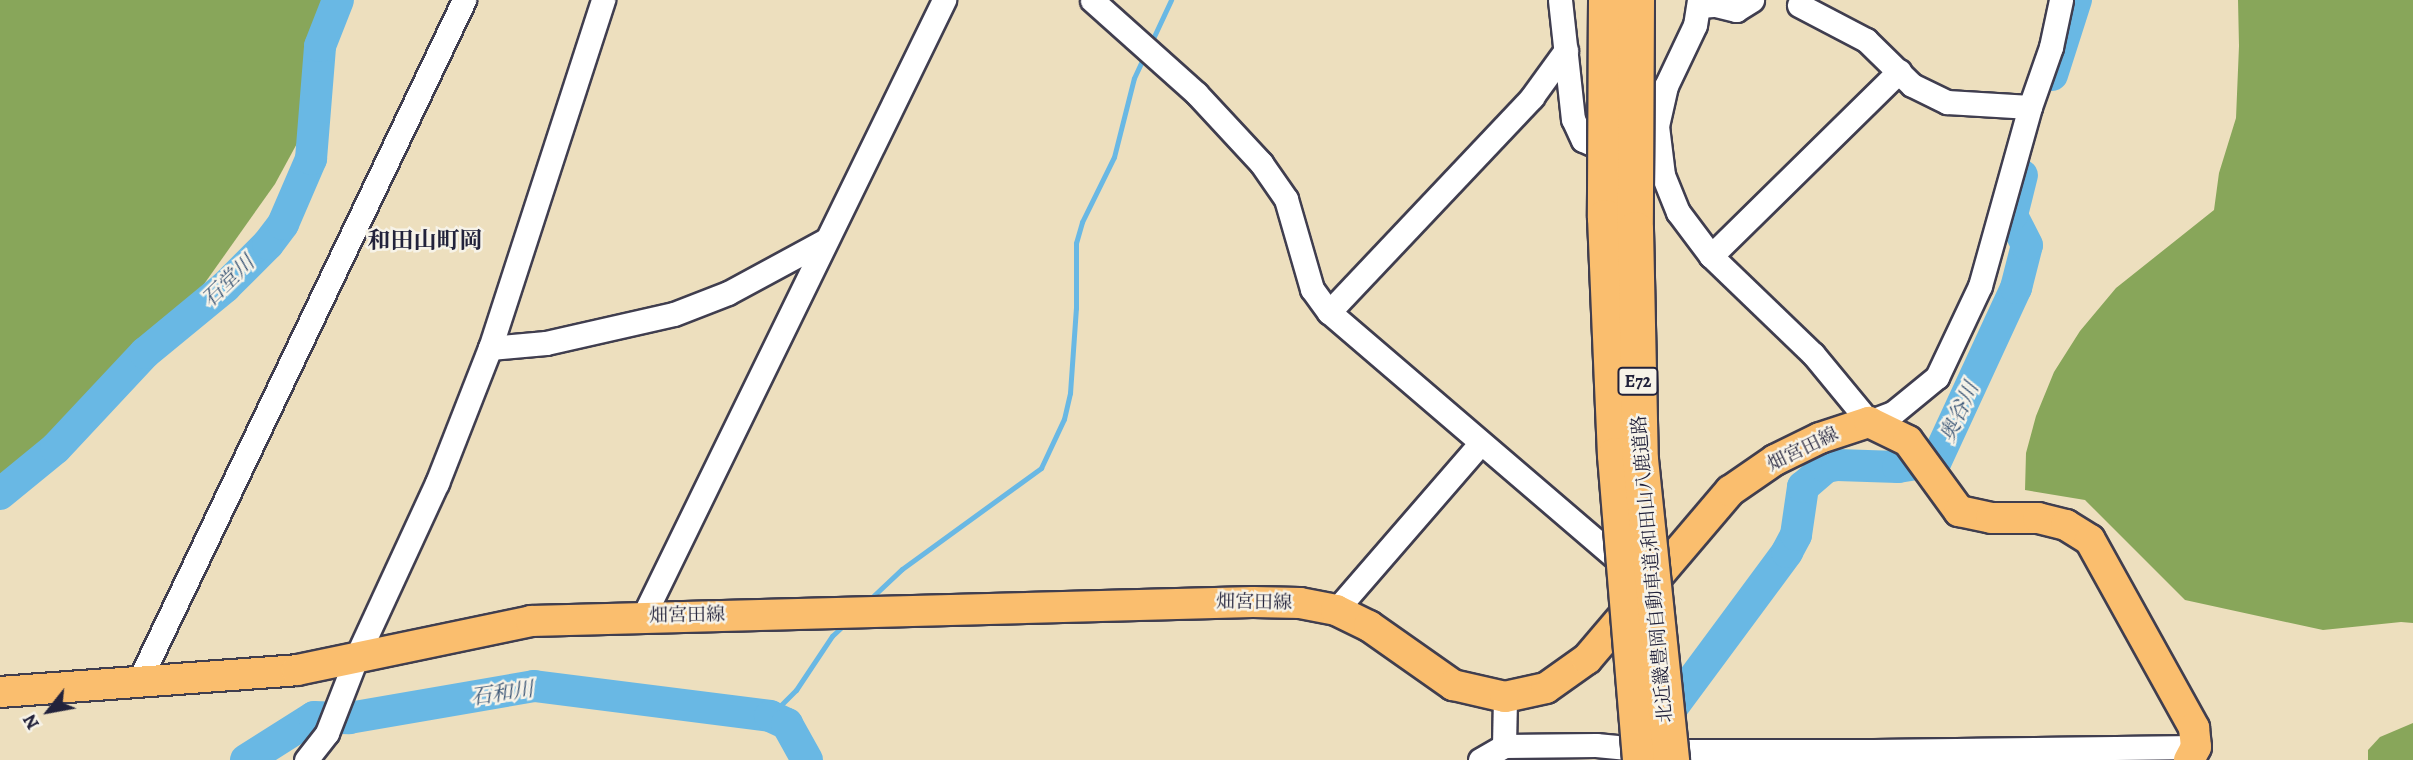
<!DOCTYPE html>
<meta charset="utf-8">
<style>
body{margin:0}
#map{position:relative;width:2413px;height:760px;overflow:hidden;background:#eddfbe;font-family:Alegreya,"Noto Serif JP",serif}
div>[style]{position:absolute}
.forest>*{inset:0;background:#88a65a}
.stream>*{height:5px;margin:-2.5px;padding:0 2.5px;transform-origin:2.5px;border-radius:2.5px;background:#69b8e4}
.river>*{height:32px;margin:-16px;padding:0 16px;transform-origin:16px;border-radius:16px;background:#69b8e4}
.roads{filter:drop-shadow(2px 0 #403e4f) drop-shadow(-2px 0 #403e4f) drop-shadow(0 2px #403e4f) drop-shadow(0 -2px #403e4f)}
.minor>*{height:23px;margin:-11.5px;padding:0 11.5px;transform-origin:11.5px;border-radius:11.5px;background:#fff}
.major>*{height:30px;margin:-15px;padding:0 15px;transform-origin:15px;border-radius:15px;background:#fabe6e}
.bridges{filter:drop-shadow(2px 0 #403e4f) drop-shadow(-2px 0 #403e4f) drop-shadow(0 2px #403e4f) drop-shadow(0 -2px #403e4f)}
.highway-bridge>*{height:35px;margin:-17.5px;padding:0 17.5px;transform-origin:17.5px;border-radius:17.5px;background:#fabe6e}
span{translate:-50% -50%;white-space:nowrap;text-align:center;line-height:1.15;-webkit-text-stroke:5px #f7f3e8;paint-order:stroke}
.shield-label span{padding:2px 5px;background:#f7f3e8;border:2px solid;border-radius:5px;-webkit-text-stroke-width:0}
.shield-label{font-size:18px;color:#22223b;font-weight:700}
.street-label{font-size:19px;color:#22223b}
.water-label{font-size:21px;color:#3b5676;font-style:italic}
.quarter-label{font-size:23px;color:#22223b;font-weight:700}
.north{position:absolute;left:14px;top:676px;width:70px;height:70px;-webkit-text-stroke:5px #f7f3e8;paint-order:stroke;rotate:239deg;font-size:19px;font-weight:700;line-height:28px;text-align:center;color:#22223b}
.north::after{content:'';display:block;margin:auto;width:24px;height:32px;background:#22223b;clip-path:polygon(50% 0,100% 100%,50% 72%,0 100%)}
</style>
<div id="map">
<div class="forest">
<i style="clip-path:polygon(0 0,341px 0,313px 114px,275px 184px,180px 318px,77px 431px,0 503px)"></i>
<i style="clip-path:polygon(2238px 0,2413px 0,2413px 623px,2401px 622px,2323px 630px,2185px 600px,2085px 500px,2025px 490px,2026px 453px,2036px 416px,2054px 372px,2080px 331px,2116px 288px,2214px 210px,2219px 173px,2236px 118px,2239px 46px)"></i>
<i style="clip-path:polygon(2413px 723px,2413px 760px,2368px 760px,2368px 750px,2380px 737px)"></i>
</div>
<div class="stream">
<i style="left:1150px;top:45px;width:50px;rotate:-65deg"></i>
<i style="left:869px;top:600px;width:45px;rotate:-43.2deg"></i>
<i style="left:902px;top:569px;width:172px;rotate:-36deg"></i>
<i style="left:1041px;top:468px;width:54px;rotate:-64.9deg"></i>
<i style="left:1064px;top:419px;width:27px;rotate:-77deg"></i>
<i style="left:1070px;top:393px;width:85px;rotate:-86deg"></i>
<i style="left:1076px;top:308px;width:65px;rotate:-90deg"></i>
<i style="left:1076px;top:243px;width:22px;rotate:-74deg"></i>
<i style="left:1082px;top:222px;width:72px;rotate:-63.8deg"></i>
<i style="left:1114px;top:157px;width:81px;rotate:-75.8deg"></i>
<i style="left:1134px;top:78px;width:23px;rotate:-65deg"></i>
<i style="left:770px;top:716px;width:37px;rotate:-45deg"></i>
<i style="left:796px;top:690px;width:65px;rotate:-56.3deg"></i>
<i style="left:832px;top:636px;width:18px;rotate:-43deg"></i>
</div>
<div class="river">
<i style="left:2052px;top:75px;width:79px;rotate:-72.3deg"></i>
<i style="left:0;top:494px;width:72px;rotate:-39.4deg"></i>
<i style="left:56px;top:448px;width:130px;rotate:-46.9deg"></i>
<i style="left:145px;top:353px;width:104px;rotate:-39.5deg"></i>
<i style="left:225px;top:287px;width:61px;rotate:-45deg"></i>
<i style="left:268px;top:244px;width:25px;rotate:-53deg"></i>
<i style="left:283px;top:224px;width:71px;rotate:-66.7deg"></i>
<i style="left:311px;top:159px;width:113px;rotate:-85.4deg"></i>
<i style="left:320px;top:46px;width:49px;rotate:-68.6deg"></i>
<i style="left:1657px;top:728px;width:219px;rotate:-53.5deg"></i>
<i style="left:1787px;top:552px;width:19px;rotate:-62deg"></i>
<i style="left:1796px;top:535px;width:49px;rotate:-81.7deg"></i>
<i style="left:1803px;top:487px;width:30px;rotate:-41deg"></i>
<i style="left:1826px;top:467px;width:11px;rotate:-10deg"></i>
<i style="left:1837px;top:465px;width:61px;rotate:1.9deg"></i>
<i style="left:1898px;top:467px;width:38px;rotate:-9deg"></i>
<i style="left:1936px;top:461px;width:191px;rotate:-65.2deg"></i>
<i style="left:2016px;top:288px;width:44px;rotate:-75.7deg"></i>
<i style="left:2027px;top:245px;width:34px;rotate:-117deg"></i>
<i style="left:2012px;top:215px;width:41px;rotate:-76deg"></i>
<i style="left:246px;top:760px;width:80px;rotate:-32.3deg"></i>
<i style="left:314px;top:717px;width:35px;rotate:2deg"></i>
<i style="left:349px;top:718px;width:188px;rotate:-9.8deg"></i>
<i style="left:534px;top:686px;width:238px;rotate:7.2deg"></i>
<i style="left:770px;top:716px;width:19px;rotate:25deg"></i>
<i style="left:787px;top:724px;width:41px;rotate:60.9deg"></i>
</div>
<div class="roads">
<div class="minor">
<i style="left:1092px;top:0;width:140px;rotate:41.8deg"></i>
<i style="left:1196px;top:93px;width:96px;rotate:47.1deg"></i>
<i style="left:1261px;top:163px;width:44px;rotate:55.2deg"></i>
<i style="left:1286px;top:199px;width:94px;rotate:73.9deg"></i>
<i style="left:1312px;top:289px;width:29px;rotate:54deg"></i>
<i style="left:1329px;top:312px;width:395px;rotate:40.6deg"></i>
<i style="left:1560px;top:0;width:120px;rotate:83.8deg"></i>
<i style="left:1573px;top:119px;width:23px;rotate:65deg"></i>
<i style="left:1583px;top:140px;width:35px;rotate:24deg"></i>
<i style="left:1699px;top:0;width:25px;rotate:99deg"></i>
<i style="left:1695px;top:25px;width:68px;rotate:115.4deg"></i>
<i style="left:1666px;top:86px;width:41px;rotate:102.7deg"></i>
<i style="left:1657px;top:126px;width:49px;rotate:83deg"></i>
<i style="left:1663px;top:175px;width:40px;rotate:68deg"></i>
<i style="left:1678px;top:212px;width:55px;rotate:53.1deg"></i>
<i style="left:1711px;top:256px;width:141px;rotate:43.9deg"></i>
<i style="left:1813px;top:354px;width:88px;rotate:50.5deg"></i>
<i style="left:1869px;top:422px;width:26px;rotate:-21deg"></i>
<i style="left:1893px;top:413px;width:57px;rotate:-39.3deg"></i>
<i style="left:1937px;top:377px;width:101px;rotate:-64.7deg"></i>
<i style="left:1980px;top:286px;width:186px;rotate:-74.4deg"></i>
<i style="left:2030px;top:107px;width:64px;rotate:-70.7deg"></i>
<i style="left:2051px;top:47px;width:48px;rotate:-78deg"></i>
<i style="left:1799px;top:5px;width:76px;rotate:27.6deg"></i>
<i style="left:1866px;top:40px;width:64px;rotate:44.4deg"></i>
<i style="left:1912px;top:85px;width:39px;rotate:26deg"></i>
<i style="left:1947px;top:102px;width:83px;rotate:3.4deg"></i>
<i style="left:1700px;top:6px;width:16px;rotate:-4deg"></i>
<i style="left:1716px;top:5px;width:21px;rotate:14deg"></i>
<i style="left:1736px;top:10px;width:19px;rotate:-32deg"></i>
<i style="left:1711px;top:256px;width:264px;rotate:-44.5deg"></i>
<i style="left:1329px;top:312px;width:296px;rotate:-46.6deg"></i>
<i style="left:1532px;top:97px;width:58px;rotate:-54.1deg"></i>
<i style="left:490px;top:348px;width:56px;rotate:-5.1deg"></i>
<i style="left:546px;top:343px;width:131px;rotate:-12.8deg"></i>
<i style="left:674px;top:314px;width:58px;rotate:-21.3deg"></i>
<i style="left:728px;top:293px;width:109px;rotate:-28.4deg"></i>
<i style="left:1336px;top:610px;width:220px;rotate:-49.1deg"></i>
<i style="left:643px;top:617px;width:687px;rotate:-63.99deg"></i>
<i style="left:138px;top:683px;width:757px;rotate:-64.48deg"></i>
<i style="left:1504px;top:746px;width:92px;rotate:-0.6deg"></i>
<i style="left:1596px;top:745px;width:63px;rotate:5.4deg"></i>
<i style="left:1659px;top:751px;width:214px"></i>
<i style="left:1873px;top:751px;width:323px;rotate:-0.7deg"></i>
<i style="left:306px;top:760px;width:34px;rotate:-52deg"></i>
<i style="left:327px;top:733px;width:83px;rotate:-68.7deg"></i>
<i style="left:357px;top:656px;width:191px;rotate:-65.2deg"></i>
<i style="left:437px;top:483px;width:145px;rotate:-68.6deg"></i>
<i style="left:490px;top:348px;width:366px;rotate:-72deg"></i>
<i style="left:1480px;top:760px;width:28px;rotate:-30deg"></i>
<i style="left:1504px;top:746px;width:49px;rotate:-88.8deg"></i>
</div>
<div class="major">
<i style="left:0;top:692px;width:298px;rotate:-4.2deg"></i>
<i style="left:297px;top:670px;width:239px;rotate:-11.8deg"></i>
<i style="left:531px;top:621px;width:722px;rotate:-1.51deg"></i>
<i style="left:1253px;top:602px;width:47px;rotate:1.2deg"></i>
<i style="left:1300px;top:603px;width:37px;rotate:11deg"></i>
<i style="left:1336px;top:610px;width:37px;rotate:26deg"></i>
<i style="left:1369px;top:626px;width:103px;rotate:35.1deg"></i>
<i style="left:1453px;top:685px;width:53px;rotate:13deg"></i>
<i style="left:1505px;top:697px;width:42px;rotate:-12.4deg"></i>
<i style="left:1546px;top:688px;width:50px;rotate:-35.3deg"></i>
<i style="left:1587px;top:659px;width:221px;rotate:-49.6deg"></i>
<i style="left:1730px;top:491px;width:55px;rotate:-34.6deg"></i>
<i style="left:1775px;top:460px;width:50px;rotate:-26.1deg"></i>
<i style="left:1820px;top:438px;width:52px;rotate:-18.1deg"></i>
<i style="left:1869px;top:422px;width:43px;rotate:26deg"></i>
<i style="left:1908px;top:441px;width:87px;rotate:53.9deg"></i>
<i style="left:1959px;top:511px;width:33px;rotate:12deg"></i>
<i style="left:1991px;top:518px;width:47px"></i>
<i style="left:2038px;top:518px;width:29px;rotate:14deg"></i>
<i style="left:2066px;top:525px;width:28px;rotate:32deg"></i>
<i style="left:2090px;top:540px;width:215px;rotate:61deg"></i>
<i style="left:2194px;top:728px;width:19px;rotate:84deg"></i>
<i style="left:2196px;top:747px;width:15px;rotate:118deg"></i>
</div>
</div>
<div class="bridges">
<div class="highway-bridge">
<i style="left:1606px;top:0;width:217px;rotate:90.3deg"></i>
<i style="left:1605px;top:217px;width:238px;rotate:87.6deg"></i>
<i style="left:1615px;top:455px;width:306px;rotate:85.3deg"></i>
<i style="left:1636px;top:0;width:229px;rotate:90.3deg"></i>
<i style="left:1635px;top:229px;width:230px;rotate:88.8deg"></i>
<i style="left:1640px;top:459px;width:303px;rotate:84.1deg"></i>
</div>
</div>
<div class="shield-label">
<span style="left:1638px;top:381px">E72</span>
</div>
<div class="street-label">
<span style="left:1803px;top:450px;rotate:-26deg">畑宮田線</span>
<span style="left:1653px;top:569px;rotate:-95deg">北近畿豊岡自動車道;和田山八鹿道路</span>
<span style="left:1254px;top:603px;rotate:1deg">畑宮田線</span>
<span style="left:687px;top:616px;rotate:-1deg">畑宮田線</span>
</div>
<div class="water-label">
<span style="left:228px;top:281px;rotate:-44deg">石堂川</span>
<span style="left:1959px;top:412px;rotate:-65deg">奥谷川</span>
<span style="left:502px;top:693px;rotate:-8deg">石和川</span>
</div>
<div class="quarter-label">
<span style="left:425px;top:241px">和田山町岡</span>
</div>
<div class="north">N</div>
</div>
